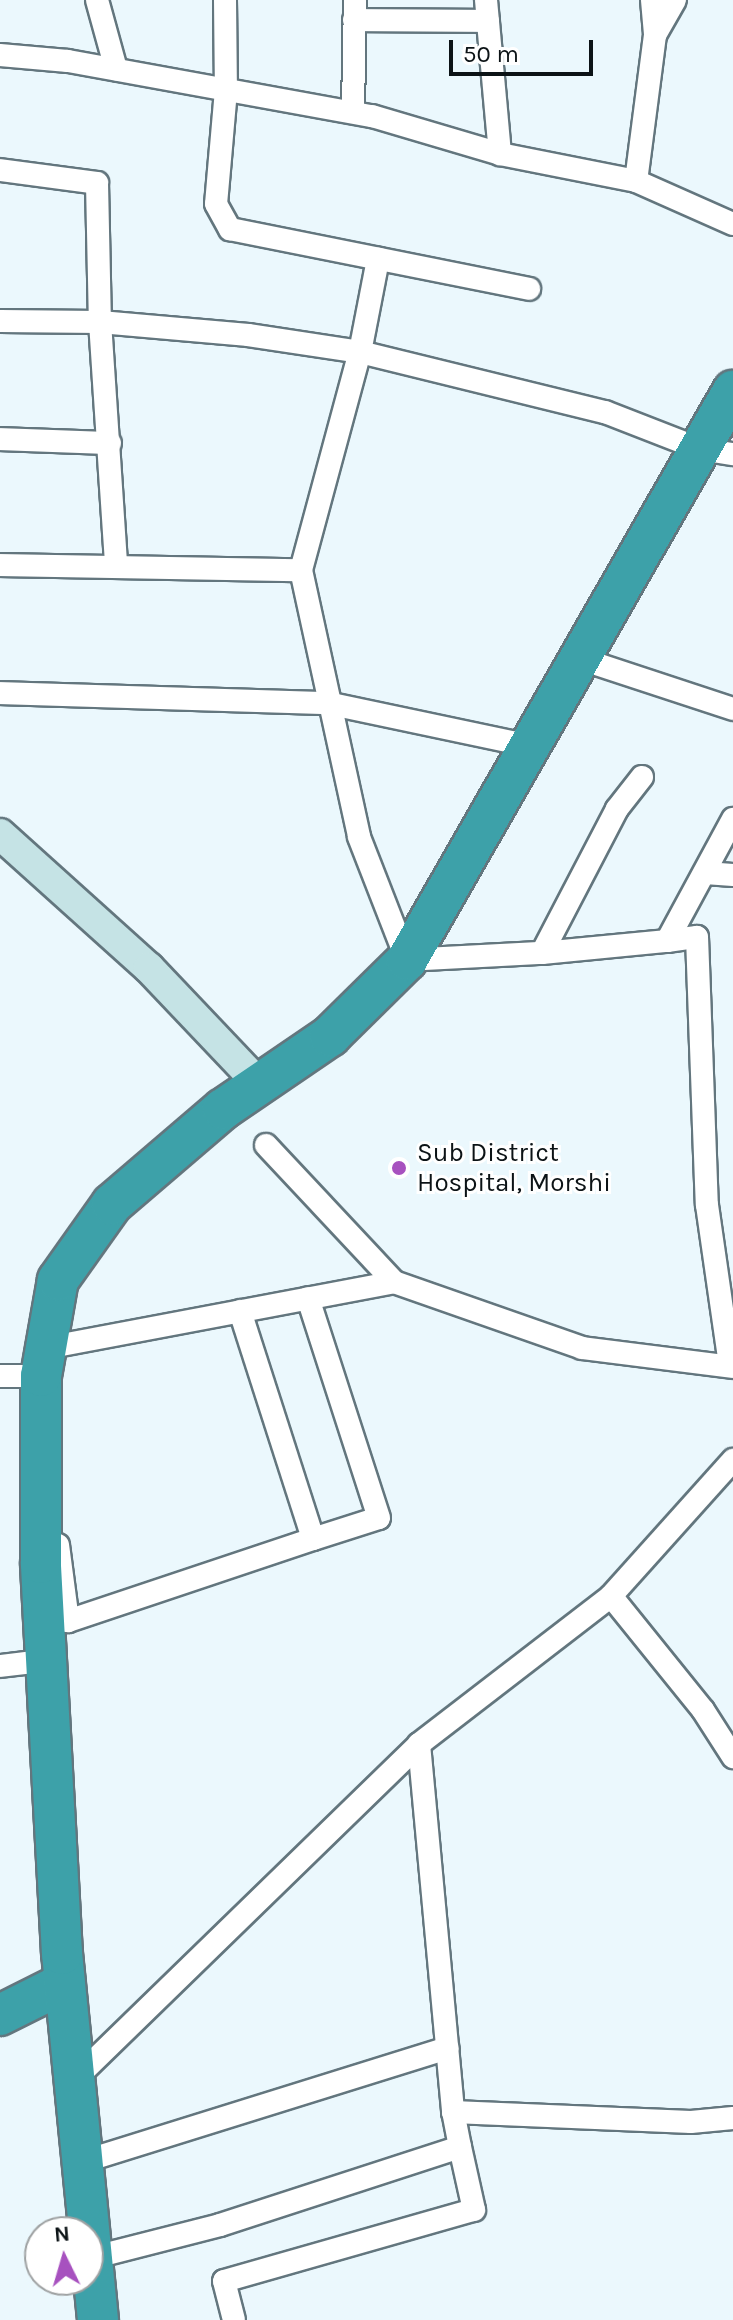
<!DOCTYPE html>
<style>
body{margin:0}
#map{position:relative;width:733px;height:2320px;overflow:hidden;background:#ebf8fd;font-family:Karla,sans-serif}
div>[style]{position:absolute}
.roads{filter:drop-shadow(2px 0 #63767e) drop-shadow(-2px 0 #63767e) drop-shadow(0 2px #63767e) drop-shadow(0 -2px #63767e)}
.street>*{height:22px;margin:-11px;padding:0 11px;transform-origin:11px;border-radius:11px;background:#fff}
.secondary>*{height:30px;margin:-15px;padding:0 15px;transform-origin:15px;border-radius:15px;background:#c5e3e5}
.highway>*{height:40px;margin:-20px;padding:0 20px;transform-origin:20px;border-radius:20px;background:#3da1a9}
.dots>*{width:22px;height:22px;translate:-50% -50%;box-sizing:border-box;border:4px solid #fff;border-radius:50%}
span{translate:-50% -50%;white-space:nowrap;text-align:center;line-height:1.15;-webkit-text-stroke:6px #fff;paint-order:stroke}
.poi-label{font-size:26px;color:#0c1316}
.left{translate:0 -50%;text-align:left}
.north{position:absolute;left:24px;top:2216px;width:80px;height:80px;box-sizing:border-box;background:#fff;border:2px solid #9ea1a2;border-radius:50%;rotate:355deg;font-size:22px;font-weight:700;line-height:32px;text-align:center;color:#0c1316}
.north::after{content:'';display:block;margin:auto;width:28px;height:36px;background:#a751bf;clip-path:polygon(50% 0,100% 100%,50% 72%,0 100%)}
.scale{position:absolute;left:449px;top:40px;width:144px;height:36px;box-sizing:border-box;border:4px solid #0c1316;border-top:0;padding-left:10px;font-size:24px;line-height:28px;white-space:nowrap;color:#0c1316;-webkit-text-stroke:6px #fff;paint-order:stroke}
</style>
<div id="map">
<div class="roads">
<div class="street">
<i style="left:97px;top:0;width:72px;rotate:74.6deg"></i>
<i style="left:225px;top:0;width:90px;rotate:89.4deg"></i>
<i style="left:226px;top:90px;width:114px;rotate:95deg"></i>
<i style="left:216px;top:204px;width:29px;rotate:61deg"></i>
<i style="left:230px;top:229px;width:305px;rotate:11.3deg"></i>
<i style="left:486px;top:0;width:155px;rotate:84.8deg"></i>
<i style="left:652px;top:0;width:35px;rotate:85deg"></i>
<i style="left:675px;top:0;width:40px;rotate:119.7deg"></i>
<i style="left:655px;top:35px;width:147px;rotate:97.4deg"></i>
<i style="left:636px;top:181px;width:106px;rotate:23.9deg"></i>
<i style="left:354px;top:20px;width:134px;rotate:0.4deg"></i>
<i style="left:0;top:55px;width:68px;rotate:5deg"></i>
<i style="left:68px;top:61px;width:309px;rotate:10.3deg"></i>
<i style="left:372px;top:116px;width:134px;rotate:16.5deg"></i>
<i style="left:500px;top:154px;width:139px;rotate:11.2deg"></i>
<i style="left:353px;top:112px;width:112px;rotate:-89deg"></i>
<i style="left:0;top:170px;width:98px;rotate:7.6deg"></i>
<i style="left:97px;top:183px;width:139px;rotate:88.8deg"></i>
<i style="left:100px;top:322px;width:245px;rotate:86.2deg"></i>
<i style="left:0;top:321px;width:100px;rotate:0.6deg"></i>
<i style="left:100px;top:322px;width:149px;rotate:5deg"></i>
<i style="left:248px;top:335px;width:113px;rotate:8.6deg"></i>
<i style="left:360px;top:352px;width:252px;rotate:13.8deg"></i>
<i style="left:605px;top:412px;width:102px;rotate:21.3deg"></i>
<i style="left:700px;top:449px;width:33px;rotate:9deg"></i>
<i style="left:0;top:439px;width:110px;rotate:2.1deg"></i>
<i style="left:0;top:565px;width:301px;rotate:1deg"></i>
<i style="left:301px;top:570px;width:273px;rotate:77.7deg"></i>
<i style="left:359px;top:837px;width:132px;rotate:68.7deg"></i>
<i style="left:407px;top:960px;width:135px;rotate:-3deg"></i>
<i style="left:301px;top:570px;width:226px;rotate:-74.9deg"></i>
<i style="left:360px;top:352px;width:95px;rotate:-79deg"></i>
<i style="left:581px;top:659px;width:160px;rotate:18.2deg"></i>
<i style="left:0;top:693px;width:327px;rotate:1.8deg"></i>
<i style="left:327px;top:703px;width:208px;rotate:11.9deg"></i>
<i style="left:642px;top:777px;width:41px;rotate:128deg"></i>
<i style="left:617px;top:809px;width:162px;rotate:117.5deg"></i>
<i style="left:542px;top:953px;width:126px;rotate:-5.5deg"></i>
<i style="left:667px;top:941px;width:139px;rotate:-61.6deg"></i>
<i style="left:705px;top:873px;width:28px;rotate:4deg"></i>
<i style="left:667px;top:941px;width:30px;rotate:-8deg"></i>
<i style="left:697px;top:937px;width:268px;rotate:87.9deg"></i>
<i style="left:707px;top:1205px;width:162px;rotate:81.8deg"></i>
<i style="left:266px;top:1145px;width:187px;rotate:46.9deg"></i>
<i style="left:394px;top:1282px;width:199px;rotate:19.3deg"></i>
<i style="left:582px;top:1348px;width:152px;rotate:7.2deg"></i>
<i style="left:240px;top:1311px;width:239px;rotate:72.2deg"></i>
<i style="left:313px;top:1539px;width:69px;rotate:-17.7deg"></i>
<i style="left:379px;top:1518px;width:231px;rotate:-107.9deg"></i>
<i style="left:46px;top:1348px;width:354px;rotate:-10.7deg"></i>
<i style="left:0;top:1376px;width:41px"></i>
<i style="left:58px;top:1545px;width:77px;rotate:82.5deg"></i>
<i style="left:68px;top:1621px;width:258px;rotate:-18.5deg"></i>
<i style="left:611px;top:1596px;width:146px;rotate:51.1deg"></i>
<i style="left:703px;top:1710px;width:56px;rotate:57.4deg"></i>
<i style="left:0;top:1666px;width:50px;rotate:-6.8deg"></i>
<i style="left:419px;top:1744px;width:370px;rotate:84.7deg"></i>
<i style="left:74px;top:2080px;width:482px;rotate:-44.2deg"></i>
<i style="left:419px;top:1744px;width:242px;rotate:-37.6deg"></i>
<i style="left:611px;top:1596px;width:183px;rotate:-48.1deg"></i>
<i style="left:82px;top:2162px;width:383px;rotate:-17.3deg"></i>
<i style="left:91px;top:2258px;width:133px;rotate:-14.3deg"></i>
<i style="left:220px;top:2225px;width:252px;rotate:-18deg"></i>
<i style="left:460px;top:2147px;width:36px;rotate:-101deg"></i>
<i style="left:453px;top:2112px;width:238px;rotate:2.4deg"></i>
<i style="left:691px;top:2122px;width:42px;rotate:-5.4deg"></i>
<i style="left:234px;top:2320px;width:40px;rotate:-104.4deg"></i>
<i style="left:224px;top:2281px;width:260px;rotate:-15.9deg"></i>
<i style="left:474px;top:2210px;width:65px;rotate:-102.5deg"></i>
</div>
<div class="secondary">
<i style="left:0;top:834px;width:200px;rotate:42deg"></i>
<i style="left:149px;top:968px;width:160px;rotate:46.5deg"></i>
</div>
<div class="highway">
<i style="left:0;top:2015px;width:72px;rotate:-26.6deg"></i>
<i style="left:98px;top:2320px;width:368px;rotate:-95.6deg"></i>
<i style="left:62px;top:1954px;width:392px;rotate:-93.1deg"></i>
<i style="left:41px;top:1563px;width:187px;rotate:-90deg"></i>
<i style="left:41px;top:1376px;width:97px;rotate:-80deg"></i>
<i style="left:58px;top:1280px;width:93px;rotate:-54.6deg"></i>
<i style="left:112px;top:1204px;width:146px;rotate:-40.6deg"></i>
<i style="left:223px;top:1109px;width:130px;rotate:-34.3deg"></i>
<i style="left:330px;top:1036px;width:108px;rotate:-44.6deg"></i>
<i style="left:407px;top:960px;width:656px;rotate:-60.19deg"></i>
</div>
</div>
<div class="dots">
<i style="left:399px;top:1168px;background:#a751bf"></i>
</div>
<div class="poi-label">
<span class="left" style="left:417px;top:1168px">Sub District<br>Hospital, Morshi</span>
</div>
<div class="north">N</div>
<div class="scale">50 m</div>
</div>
